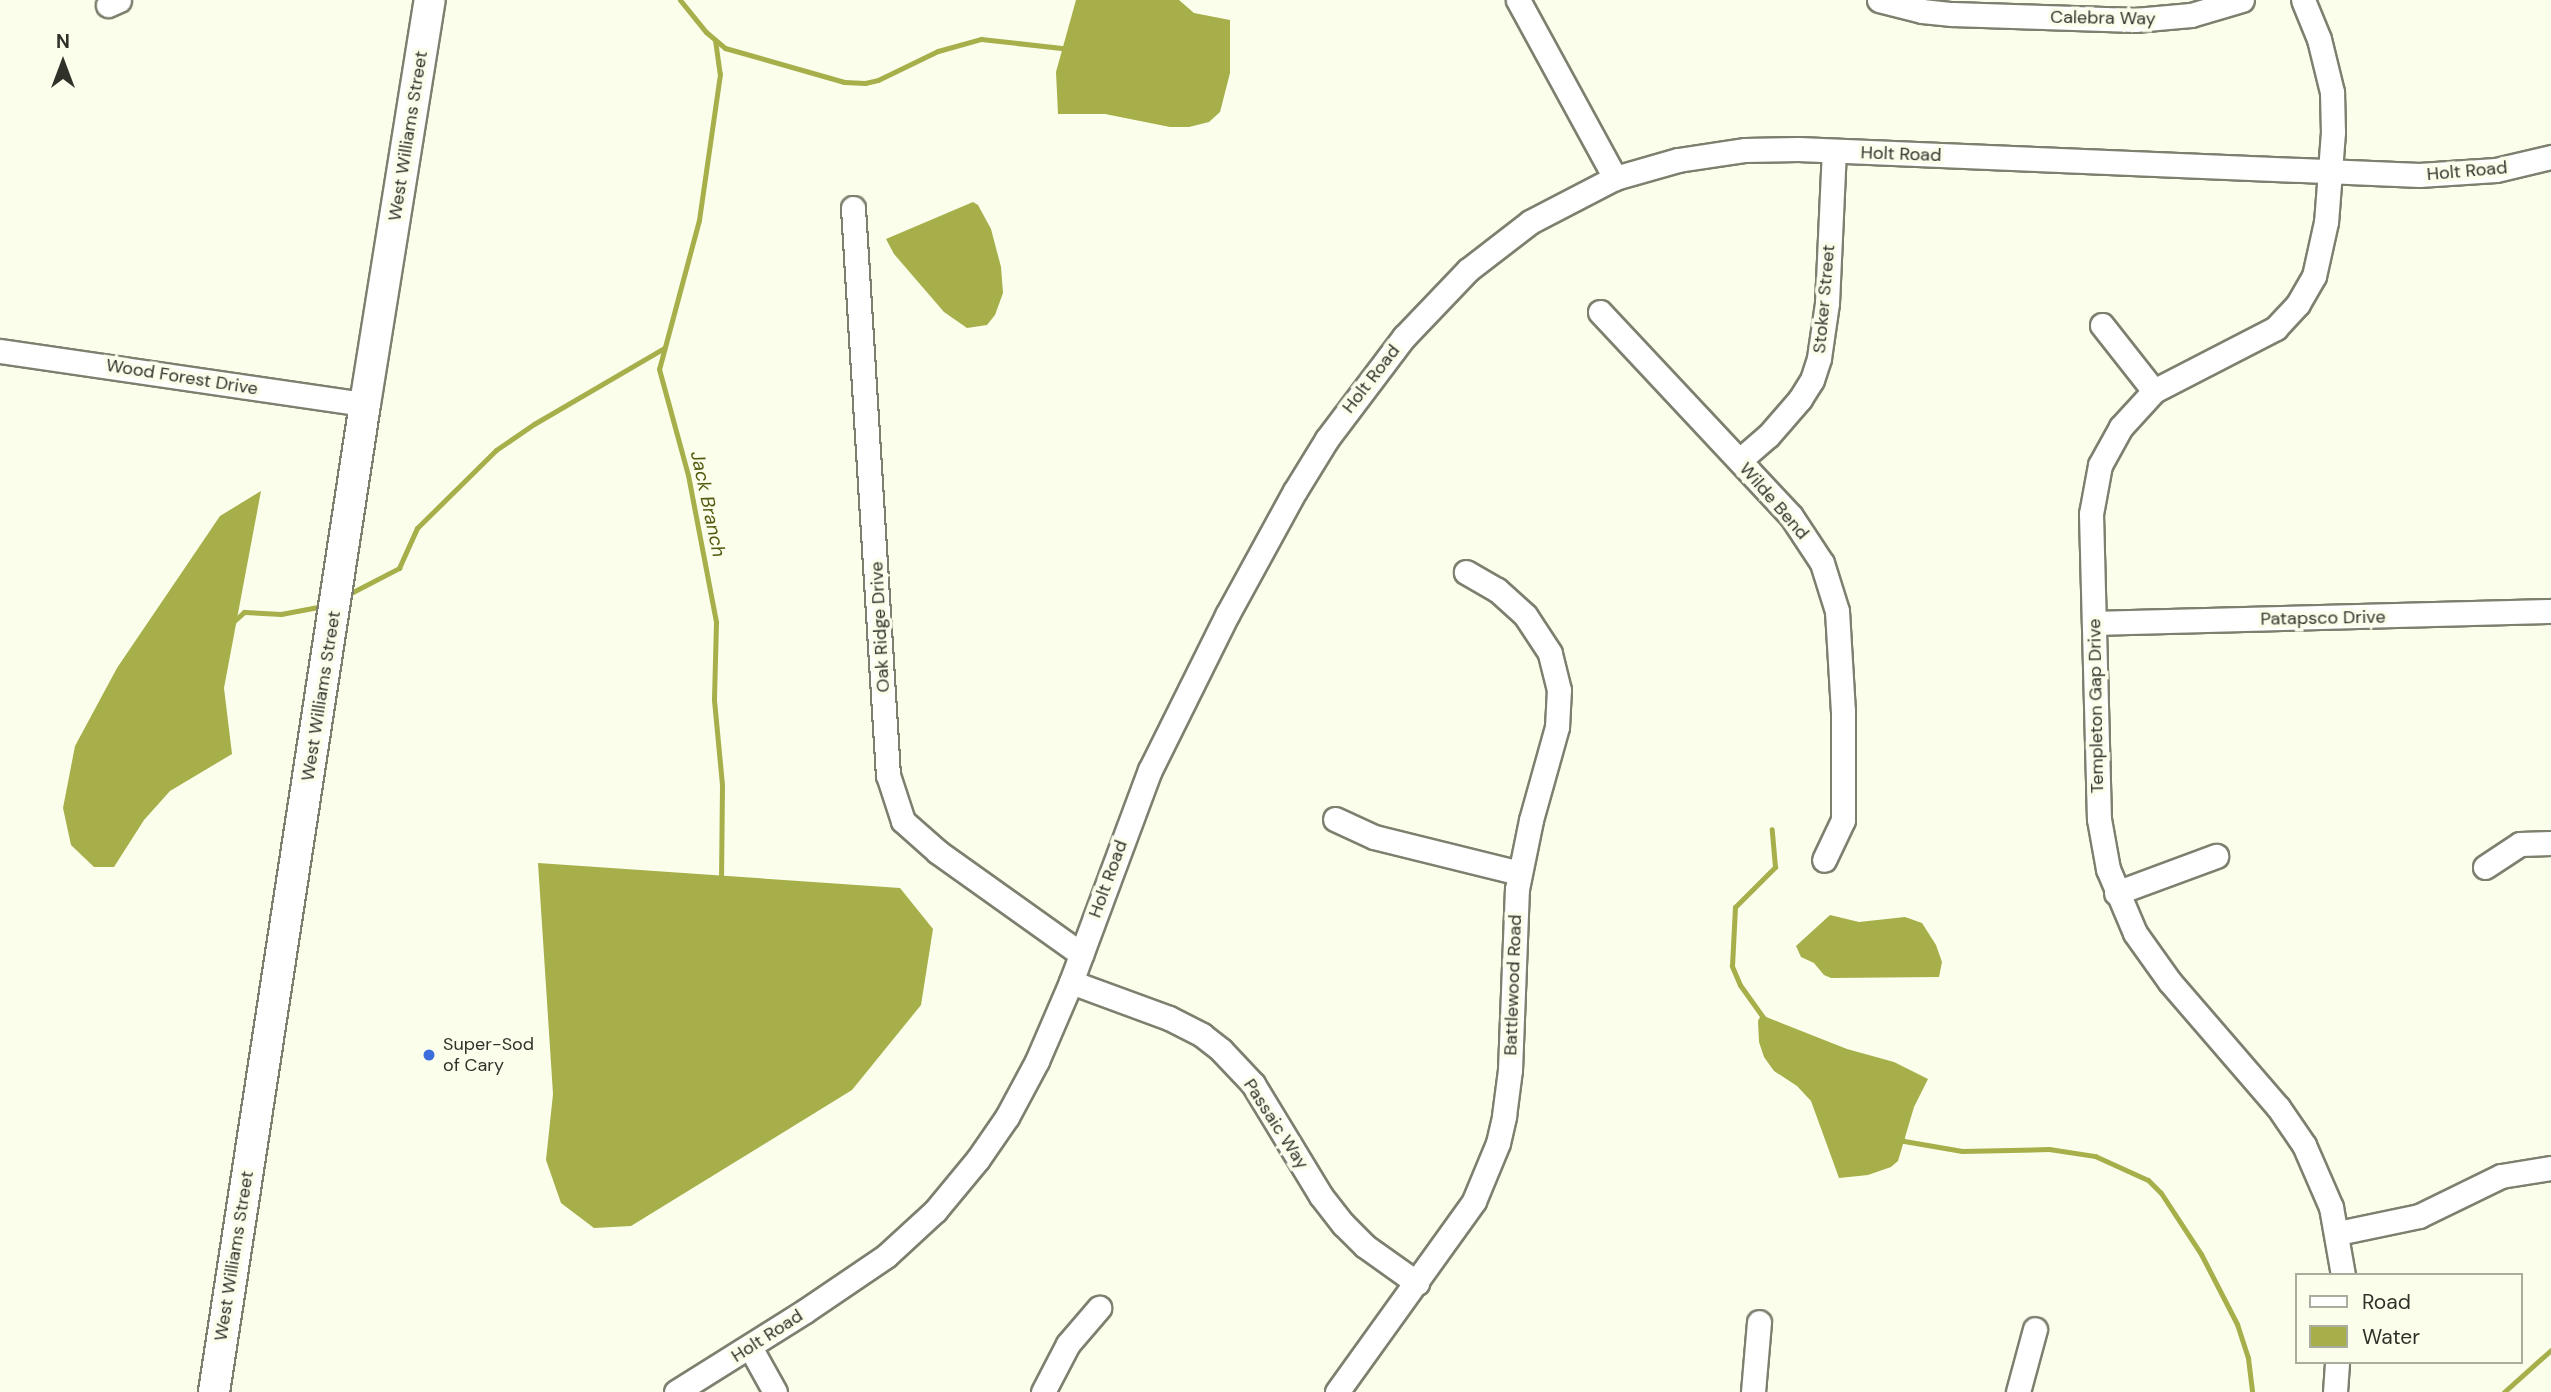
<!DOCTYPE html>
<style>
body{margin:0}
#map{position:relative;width:2551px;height:1392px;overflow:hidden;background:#fbfeeb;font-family:"DM Sans",sans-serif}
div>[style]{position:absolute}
.water>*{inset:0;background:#a6af4a}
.stream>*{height:5px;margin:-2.5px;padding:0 2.5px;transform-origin:2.5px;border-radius:2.5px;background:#a6af4a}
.roads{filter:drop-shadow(2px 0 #7d806f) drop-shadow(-2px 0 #7d806f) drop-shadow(0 2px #7d806f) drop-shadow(0 -2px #7d806f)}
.minor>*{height:23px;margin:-11.5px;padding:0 11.5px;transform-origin:11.5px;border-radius:11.5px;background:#fff}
.major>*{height:30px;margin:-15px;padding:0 15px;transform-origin:15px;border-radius:15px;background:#fff}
.dots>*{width:19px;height:19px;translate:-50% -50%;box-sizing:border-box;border:4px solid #fbfeeb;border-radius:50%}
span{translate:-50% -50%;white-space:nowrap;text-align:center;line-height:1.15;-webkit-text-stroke:7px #fbfeeb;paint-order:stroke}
.street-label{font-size:18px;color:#30322a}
.poi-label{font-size:18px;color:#30322a}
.left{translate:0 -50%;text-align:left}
.water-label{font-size:19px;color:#54590e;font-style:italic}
.legend{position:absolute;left:2295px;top:1273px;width:228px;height:91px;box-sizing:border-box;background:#fbfeeb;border:2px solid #aaac9e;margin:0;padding:9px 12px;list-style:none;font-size:21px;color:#30322a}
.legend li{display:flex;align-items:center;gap:14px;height:35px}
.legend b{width:35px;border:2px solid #aaac9e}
.north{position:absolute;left:28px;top:28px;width:70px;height:70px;-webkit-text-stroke:5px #fbfeeb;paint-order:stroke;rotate:0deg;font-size:19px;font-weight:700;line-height:28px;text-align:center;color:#30322a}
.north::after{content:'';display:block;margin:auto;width:24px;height:32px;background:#30322a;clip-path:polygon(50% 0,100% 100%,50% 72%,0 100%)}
</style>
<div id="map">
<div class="water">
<i style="clip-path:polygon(1076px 0,1179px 0,1194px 13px,1230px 20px,1230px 73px,1220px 112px,1209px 122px,1189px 127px,1170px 127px,1105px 114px,1058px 114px,1056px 72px)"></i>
<i style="clip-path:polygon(973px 202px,978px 205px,991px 229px,1001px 267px,1003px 293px,995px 315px,987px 325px,967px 328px,944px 312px,894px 254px,886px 239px)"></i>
<i style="clip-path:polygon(261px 491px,224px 688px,232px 754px,170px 791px,144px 820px,114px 867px,94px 867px,71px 845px,63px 808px,75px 746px,117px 668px,220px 516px)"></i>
<i style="clip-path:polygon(538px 863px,900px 888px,933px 929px,921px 1005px,852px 1090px,631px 1226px,594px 1228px,561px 1203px,546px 1160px,553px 1094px)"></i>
<i style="clip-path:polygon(1830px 915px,1859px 922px,1905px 917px,1922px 923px,1936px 945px,1942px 962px,1939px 977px,1831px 978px,1824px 975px,1814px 963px,1801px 957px,1796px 946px)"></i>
<i style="clip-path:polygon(1761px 1015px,1847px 1049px,1894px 1062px,1928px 1079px,1914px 1107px,1898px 1161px,1891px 1167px,1868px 1175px,1839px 1178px,1811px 1101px,1797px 1086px,1774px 1071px,1764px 1057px,1759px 1042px,1758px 1021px)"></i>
</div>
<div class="stream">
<i style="left:680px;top:0;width:41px;rotate:50.9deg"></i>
<i style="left:706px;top:32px;width:25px;rotate:40deg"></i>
<i style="left:725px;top:48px;width:124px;rotate:15.9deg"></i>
<i style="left:844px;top:82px;width:21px;rotate:3deg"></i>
<i style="left:865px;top:83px;width:13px;rotate:-13deg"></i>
<i style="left:878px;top:80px;width:67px;rotate:-25.8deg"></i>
<i style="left:938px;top:51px;width:45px;rotate:-15.6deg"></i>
<i style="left:981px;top:39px;width:90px;rotate:6.4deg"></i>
<i style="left:715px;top:40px;width:34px;rotate:82deg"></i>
<i style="left:720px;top:74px;width:148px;rotate:98.2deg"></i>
<i style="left:699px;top:220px;width:154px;rotate:105deg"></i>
<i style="left:659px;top:369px;width:110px;rotate:74.7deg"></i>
<i style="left:688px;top:475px;width:150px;rotate:79.2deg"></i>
<i style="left:716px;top:622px;width:78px;rotate:91.5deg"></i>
<i style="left:714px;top:700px;width:85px;rotate:84.6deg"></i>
<i style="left:722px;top:785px;width:98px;rotate:90.6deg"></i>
<i style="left:347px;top:595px;width:59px;rotate:-27.4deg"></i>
<i style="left:399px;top:568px;width:44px;rotate:-65.8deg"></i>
<i style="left:417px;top:528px;width:111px;rotate:-44.6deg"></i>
<i style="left:496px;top:450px;width:46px;rotate:-34.4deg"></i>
<i style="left:534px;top:424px;width:151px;rotate:-30.3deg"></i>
<i style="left:233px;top:622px;width:15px;rotate:-42deg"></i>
<i style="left:244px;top:612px;width:37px;rotate:3deg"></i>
<i style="left:281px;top:614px;width:43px;rotate:-10.8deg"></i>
<i style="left:1765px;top:1020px;width:43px;rotate:-125.5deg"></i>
<i style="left:1740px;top:985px;width:21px;rotate:-113deg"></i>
<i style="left:1732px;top:966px;width:59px;rotate:-87.1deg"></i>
<i style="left:1735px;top:907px;width:57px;rotate:-45deg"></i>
<i style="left:1775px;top:867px;width:38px;rotate:-95deg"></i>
<i style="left:1899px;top:1137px;width:6px;rotate:39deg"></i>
<i style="left:1904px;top:1141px;width:59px;rotate:9.8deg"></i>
<i style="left:1962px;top:1151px;width:87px;rotate:-1.3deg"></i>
<i style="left:2049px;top:1149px;width:47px;rotate:8.7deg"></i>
<i style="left:2095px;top:1156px;width:58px;rotate:24.4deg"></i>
<i style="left:2148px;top:1180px;width:18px;rotate:45deg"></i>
<i style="left:2161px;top:1193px;width:73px;rotate:56.7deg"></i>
<i style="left:2201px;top:1254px;width:79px;rotate:62.8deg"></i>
<i style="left:2237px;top:1324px;width:36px;rotate:72deg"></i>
<i style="left:2248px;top:1358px;width:34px;rotate:83deg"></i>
<i style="left:2504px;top:1392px;width:63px;rotate:-41.8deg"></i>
</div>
<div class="roads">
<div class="minor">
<i style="left:1518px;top:0;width:203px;rotate:61.4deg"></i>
<i style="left:1879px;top:0;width:44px;rotate:14.3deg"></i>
<i style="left:1922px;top:11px;width:30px;rotate:6deg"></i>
<i style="left:1952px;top:14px;width:183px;rotate:1.9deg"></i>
<i style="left:2135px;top:20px;width:56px;rotate:-5.1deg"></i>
<i style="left:2191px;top:15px;width:53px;rotate:-16.4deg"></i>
<i style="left:2303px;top:0;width:42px;rotate:67.7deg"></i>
<i style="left:2319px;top:39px;width:55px;rotate:76.2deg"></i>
<i style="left:2332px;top:92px;width:40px;rotate:88.6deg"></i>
<i style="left:2333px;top:132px;width:90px;rotate:94.4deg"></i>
<i style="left:2326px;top:222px;width:55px;rotate:102.5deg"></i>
<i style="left:2314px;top:276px;width:32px;rotate:120deg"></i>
<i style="left:2298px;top:304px;width:33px;rotate:133deg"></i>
<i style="left:2276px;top:328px;width:137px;rotate:152.7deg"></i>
<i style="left:2154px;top:391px;width:49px;rotate:132.5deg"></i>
<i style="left:2121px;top:427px;width:43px;rotate:118.9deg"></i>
<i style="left:2100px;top:465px;width:50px;rotate:100.4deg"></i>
<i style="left:2091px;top:514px;width:305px;rotate:88.5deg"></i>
<i style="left:2099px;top:819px;width:51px;rotate:79.8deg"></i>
<i style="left:2108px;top:869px;width:69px;rotate:67.1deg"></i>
<i style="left:2135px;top:933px;width:60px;rotate:54.5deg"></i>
<i style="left:2170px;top:982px;width:165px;rotate:49.2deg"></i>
<i style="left:2278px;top:1107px;width:46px;rotate:55.6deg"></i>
<i style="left:2304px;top:1145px;width:68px;rotate:66.5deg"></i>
<i style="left:2331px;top:1207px;width:69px;rotate:80deg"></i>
<i style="left:108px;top:5px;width:12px;rotate:-24deg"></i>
<i style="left:853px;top:208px;width:568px;rotate:86.47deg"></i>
<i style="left:888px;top:775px;width:48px;rotate:71.9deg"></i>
<i style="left:903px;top:821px;width:47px;rotate:41.5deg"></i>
<i style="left:938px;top:852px;width:176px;rotate:35.5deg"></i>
<i style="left:1600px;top:312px;width:279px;rotate:46.9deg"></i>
<i style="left:1791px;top:516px;width:56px;rotate:56.6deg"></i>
<i style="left:1822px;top:563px;width:50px;rotate:72.6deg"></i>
<i style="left:1837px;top:611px;width:100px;rotate:86.6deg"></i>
<i style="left:1843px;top:711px;width:109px;rotate:90deg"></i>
<i style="left:1843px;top:820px;width:44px;rotate:115.4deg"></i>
<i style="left:2102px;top:325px;width:84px;rotate:51.8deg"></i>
<i style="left:0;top:351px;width:369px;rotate:8.3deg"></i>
<i style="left:1740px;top:460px;width:37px;rotate:-41deg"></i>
<i style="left:1768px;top:436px;width:49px;rotate:-49.1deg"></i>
<i style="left:1800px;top:399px;width:22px;rotate:-58deg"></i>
<i style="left:1812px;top:380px;width:23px;rotate:-72deg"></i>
<i style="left:1819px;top:358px;width:56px;rotate:-81.7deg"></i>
<i style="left:1827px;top:303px;width:152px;rotate:-87.4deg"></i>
<i style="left:2094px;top:623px;width:457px;rotate:-1.5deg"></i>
<i style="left:1335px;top:819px;width:43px;rotate:24.8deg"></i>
<i style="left:1374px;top:837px;width:150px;rotate:13.9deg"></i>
<i style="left:2485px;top:867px;width:42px;rotate:-33.3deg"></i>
<i style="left:2520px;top:844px;width:31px;rotate:-2deg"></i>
<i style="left:2116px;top:893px;width:107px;rotate:-20.3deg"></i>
<i style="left:1071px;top:982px;width:104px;rotate:20.2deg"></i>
<i style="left:1169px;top:1018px;width:37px;rotate:27deg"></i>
<i style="left:1202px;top:1035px;width:24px;rotate:38deg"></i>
<i style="left:1221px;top:1050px;width:47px;rotate:46.7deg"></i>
<i style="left:1253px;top:1084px;width:131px;rotate:58.7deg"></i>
<i style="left:1321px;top:1196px;width:36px;rotate:52deg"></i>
<i style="left:1343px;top:1224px;width:31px;rotate:45deg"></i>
<i style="left:1365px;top:1246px;width:64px;rotate:35.4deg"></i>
<i style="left:2338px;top:1233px;width:83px;rotate:-11.9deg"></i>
<i style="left:2419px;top:1216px;width:91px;rotate:-26deg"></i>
<i style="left:2501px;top:1176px;width:51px;rotate:-9.1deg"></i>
<i style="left:750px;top:1347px;width:51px;rotate:60.9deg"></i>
<i style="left:676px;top:1392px;width:152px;rotate:-32.1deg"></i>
<i style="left:805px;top:1311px;width:98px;rotate:-34.2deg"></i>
<i style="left:886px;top:1256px;width:67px;rotate:-42.6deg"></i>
<i style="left:935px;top:1211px;width:67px;rotate:-50.4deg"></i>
<i style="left:978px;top:1159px;width:51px;rotate:-55.4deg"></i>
<i style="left:1007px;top:1117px;width:64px;rotate:-61.8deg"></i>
<i style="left:1037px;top:1061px;width:86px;rotate:-66.7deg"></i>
<i style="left:1071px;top:982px;width:226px;rotate:-69.6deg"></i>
<i style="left:1150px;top:770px;width:173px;rotate:-63.6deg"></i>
<i style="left:1227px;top:615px;width:141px;rotate:-61.3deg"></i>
<i style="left:1295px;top:491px;width:61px;rotate:-58.4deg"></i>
<i style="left:1327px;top:439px;width:128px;rotate:-53deg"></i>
<i style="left:1404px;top:337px;width:93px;rotate:-46.3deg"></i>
<i style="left:1468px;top:270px;width:78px;rotate:-37.7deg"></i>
<i style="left:1530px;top:222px;width:96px;rotate:-27.4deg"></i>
<i style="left:1615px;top:178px;width:66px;rotate:-15.9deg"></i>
<i style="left:1678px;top:160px;width:68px;rotate:-8.5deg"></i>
<i style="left:1745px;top:150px;width:53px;rotate:-1.1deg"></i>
<i style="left:1798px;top:149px;width:622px;rotate:2.4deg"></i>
<i style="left:2419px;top:175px;width:77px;rotate:-3.7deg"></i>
<i style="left:2496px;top:170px;width:57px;rotate:-13.3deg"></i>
<i style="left:1043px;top:1392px;width:54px;rotate:-62.5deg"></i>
<i style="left:1068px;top:1344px;width:48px;rotate:-49.3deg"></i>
<i style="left:1337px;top:1392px;width:235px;rotate:-54.3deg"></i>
<i style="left:1474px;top:1201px;width:63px;rotate:-67.5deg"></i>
<i style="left:1498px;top:1143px;width:28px;rotate:-77deg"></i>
<i style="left:1504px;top:1116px;width:46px;rotate:-82.6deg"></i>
<i style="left:1510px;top:1070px;width:181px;rotate:-87.8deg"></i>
<i style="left:1517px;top:889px;width:70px;rotate:-78.5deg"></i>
<i style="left:1531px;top:820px;width:97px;rotate:-74.4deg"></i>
<i style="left:1557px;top:727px;width:37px;rotate:-87deg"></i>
<i style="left:1559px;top:690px;width:38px;rotate:-104deg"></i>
<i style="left:1550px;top:653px;width:45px;rotate:-123.3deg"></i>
<i style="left:1525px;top:615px;width:38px;rotate:-138deg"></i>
<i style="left:1497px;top:590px;width:36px;rotate:-150deg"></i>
<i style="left:1753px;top:1392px;width:70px;rotate:-85.1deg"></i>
<i style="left:2018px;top:1392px;width:65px;rotate:-74.9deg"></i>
<i style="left:2335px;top:1392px;width:30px;rotate:-86deg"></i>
</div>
<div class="major">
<i style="left:214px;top:1392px;width:999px;rotate:-81.31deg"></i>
<i style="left:365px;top:404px;width:409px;rotate:-80.9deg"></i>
</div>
</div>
<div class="dots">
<i style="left:429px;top:1055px;background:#3c6ddd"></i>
</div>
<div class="street-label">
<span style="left:2103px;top:18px;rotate:1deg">Calebra Way</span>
<span style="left:408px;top:136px;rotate:-81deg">West Williams Street</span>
<span style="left:1901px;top:154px;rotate:2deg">Holt Road</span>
<span style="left:2467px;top:171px;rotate:-5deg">Holt Road</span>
<span style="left:1824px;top:299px;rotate:-85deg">Stoker Street</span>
<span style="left:182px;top:377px;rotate:9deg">Wood Forest Drive</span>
<span style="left:1371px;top:379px;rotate:-52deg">Holt Road</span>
<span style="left:1774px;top:501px;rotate:49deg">Wilde Bend</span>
<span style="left:2323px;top:618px;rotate:-1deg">Patapsco Drive</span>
<span style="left:880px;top:627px;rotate:-93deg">Oak Ridge Drive</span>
<span style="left:321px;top:696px;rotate:-81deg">West Williams Street</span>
<span style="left:2096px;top:706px;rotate:-91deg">Templeton Gap Drive</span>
<span style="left:1108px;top:879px;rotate:-70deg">Holt Road</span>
<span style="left:1513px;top:985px;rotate:-88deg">Battlewood Road</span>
<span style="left:1276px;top:1124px;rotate:57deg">Passaic Way</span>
<span style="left:234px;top:1256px;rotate:-81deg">West Williams Street</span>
<span style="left:767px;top:1336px;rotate:-33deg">Holt Road</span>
</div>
<div class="poi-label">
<span class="left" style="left:443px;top:1055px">Super-Sod<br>of Cary</span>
</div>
<div class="water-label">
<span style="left:708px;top:504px;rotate:78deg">Jack Branch</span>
</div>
<ul class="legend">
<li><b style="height:9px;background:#fff"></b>Road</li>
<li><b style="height:19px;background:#a6af4a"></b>Water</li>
</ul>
<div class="north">N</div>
</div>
